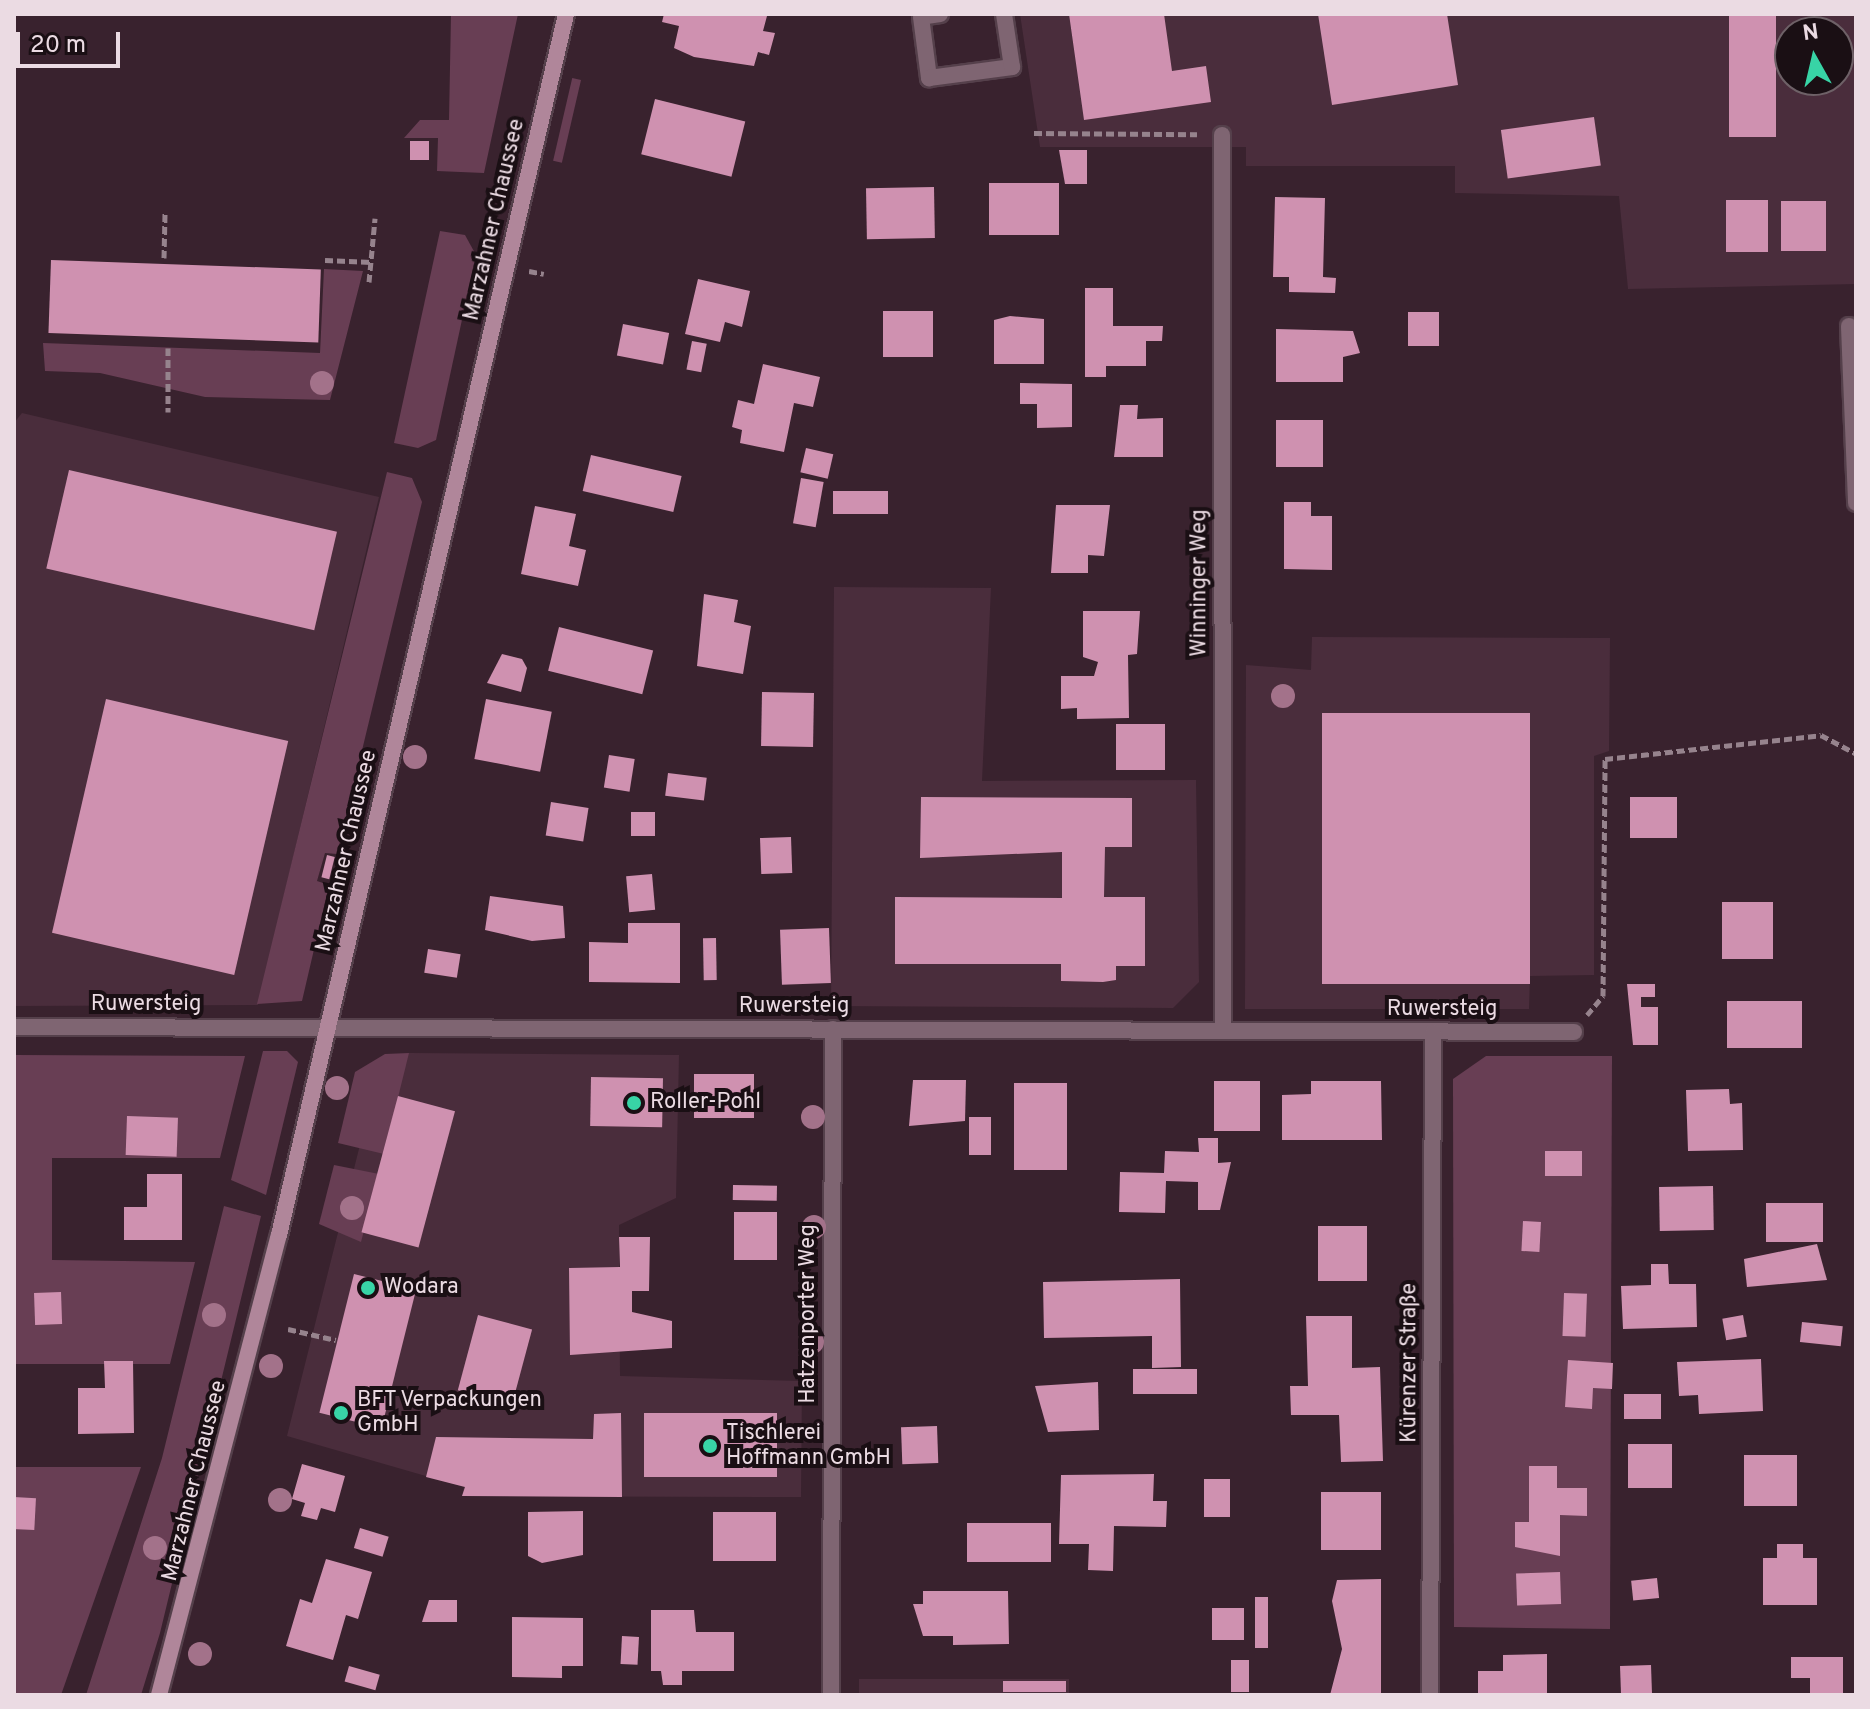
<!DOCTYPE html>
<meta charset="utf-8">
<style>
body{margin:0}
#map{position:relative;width:1870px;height:1709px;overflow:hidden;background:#39222e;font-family:Overpass,sans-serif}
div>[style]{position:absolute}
.built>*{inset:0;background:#4a2d3c;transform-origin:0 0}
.green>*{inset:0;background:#683e54;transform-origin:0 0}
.building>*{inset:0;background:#cf91b0;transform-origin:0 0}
.path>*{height:5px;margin-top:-2.5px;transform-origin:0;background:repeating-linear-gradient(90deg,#96838d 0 8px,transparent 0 12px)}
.roads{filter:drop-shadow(2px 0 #55404b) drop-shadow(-2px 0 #55404b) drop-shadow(0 2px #55404b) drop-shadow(0 -2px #55404b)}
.lane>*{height:16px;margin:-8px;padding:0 8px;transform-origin:8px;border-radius:8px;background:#7f6572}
.street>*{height:16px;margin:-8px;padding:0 8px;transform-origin:8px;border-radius:8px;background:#7f6572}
.secondary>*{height:16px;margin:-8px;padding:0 8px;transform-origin:8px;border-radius:8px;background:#b0869a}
.trees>*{width:24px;height:24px;margin:-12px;border-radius:50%;background:#a3728a}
.dots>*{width:22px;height:22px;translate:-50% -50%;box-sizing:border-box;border:4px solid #1a0f14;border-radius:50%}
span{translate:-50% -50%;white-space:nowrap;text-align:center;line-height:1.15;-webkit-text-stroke:8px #1a0f14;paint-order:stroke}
.street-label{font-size:22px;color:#ebdbe3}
.poi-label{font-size:22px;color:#ebdbe3}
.left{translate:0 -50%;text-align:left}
.frame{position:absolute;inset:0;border:16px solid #ebdbe3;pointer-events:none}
.north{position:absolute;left:1774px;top:16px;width:80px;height:80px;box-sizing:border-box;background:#1a0f14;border:2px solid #6e6167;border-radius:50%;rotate:352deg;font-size:22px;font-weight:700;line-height:32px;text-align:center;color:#ebdbe3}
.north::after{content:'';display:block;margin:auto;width:28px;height:36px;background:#38d4a6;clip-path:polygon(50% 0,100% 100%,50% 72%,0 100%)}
.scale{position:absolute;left:16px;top:32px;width:104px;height:36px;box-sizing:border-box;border:4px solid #ebdbe3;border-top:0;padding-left:10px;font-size:24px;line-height:28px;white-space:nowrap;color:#ebdbe3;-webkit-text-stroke:6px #1a0f14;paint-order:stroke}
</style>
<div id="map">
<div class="built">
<i style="clip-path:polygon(evenodd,1020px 14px,1856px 14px,1856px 284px,1628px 289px,1619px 196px,1455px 193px,1455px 166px,1246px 166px,1246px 147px,1040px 147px,1020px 14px,1790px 32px,1838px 32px,1838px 80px,1790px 80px,1790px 32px)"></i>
<i style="clip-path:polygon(22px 413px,379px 497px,258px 1005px,14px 1006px,14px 423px)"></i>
<i style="clip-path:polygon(834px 587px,991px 588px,982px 781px,1196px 780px,1199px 982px,1173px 1008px,831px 1006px)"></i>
<i style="clip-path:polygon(1312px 637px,1610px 638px,1609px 751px,1594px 756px,1594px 975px,1530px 976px,1529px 1009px,1245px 1009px,1246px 665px,1311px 670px)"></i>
<i style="clip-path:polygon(409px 1053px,679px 1055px,676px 1198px,619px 1225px,620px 1376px,802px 1381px,801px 1497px,462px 1496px,464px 1487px,287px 1436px,377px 1077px)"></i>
<i style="left:859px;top:1679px;width:210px;height:16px"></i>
</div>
<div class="green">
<i style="clip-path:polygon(451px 14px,518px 14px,484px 173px,437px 171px,438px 138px,404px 138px,420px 120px,449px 120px)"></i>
<i style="left:581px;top:80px;width:85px;height:9px;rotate:103deg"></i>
<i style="clip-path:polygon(440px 231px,465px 235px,476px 255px,436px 440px,418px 448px,394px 443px)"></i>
<i style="clip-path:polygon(324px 269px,363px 271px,330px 400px,205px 397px,100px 373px,45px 371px,43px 343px,320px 353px)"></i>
<i style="clip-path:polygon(387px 472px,412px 478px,422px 502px,337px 854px,325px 853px,317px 881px,329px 885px,302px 1001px,257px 1004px)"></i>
<i style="clip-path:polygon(263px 1051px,287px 1051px,298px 1062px,266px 1195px,231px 1180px)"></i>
<i style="clip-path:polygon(409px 1053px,384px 1154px,338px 1143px,355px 1072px,385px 1054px)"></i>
<i style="clip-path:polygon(14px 1055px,245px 1056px,220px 1158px,52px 1158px,52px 1260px,195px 1262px,170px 1364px,14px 1364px)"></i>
<i style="clip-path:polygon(1486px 1056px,1612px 1056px,1610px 1629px,1454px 1627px,1453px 1079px)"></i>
<i style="clip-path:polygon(334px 1165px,379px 1174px,361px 1242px,319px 1224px)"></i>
<i style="clip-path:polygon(224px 1206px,261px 1216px,160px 1633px,141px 1695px,86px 1695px,162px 1458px)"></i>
<i style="clip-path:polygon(14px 1467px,141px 1467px,61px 1695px,14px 1695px)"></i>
</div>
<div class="building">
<i style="clip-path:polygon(664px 14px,767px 16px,763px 31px,775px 33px,769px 55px,758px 52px,754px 66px,694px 57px,674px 48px,679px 26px,662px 22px)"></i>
<i style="clip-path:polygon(1069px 14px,1164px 14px,1172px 71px,1206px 66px,1211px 102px,1084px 120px)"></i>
<i style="clip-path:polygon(1318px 14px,1447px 14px,1458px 85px,1332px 105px)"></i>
<i style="left:1729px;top:14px;width:47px;height:123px"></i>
<i style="left:655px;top:99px;width:93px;height:57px;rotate:14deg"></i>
<i style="left:1594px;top:117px;width:49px;height:94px;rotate:82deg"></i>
<i style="left:410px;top:141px;width:19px;height:19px"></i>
<i style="clip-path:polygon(1059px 150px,1087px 150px,1087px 184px,1065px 184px)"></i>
<i style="left:989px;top:183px;width:70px;height:52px"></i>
<i style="left:934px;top:187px;width:51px;height:68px;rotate:89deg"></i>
<i style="clip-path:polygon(1275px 197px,1325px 198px,1323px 277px,1336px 278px,1335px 293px,1289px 292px,1289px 277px,1273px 277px)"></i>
<i style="left:1726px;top:200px;width:42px;height:52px"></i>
<i style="left:1781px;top:201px;width:45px;height:50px"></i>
<i style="left:51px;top:260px;width:270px;height:73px;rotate:2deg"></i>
<i style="clip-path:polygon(698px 279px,750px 291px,742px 327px,725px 322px,720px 342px,685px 334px)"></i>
<i style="clip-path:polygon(1085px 288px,1113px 288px,1113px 326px,1163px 326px,1162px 341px,1146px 341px,1146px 366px,1106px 366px,1106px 377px,1085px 377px)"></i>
<i style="left:883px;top:311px;width:50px;height:46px"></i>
<i style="left:1408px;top:312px;width:31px;height:34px"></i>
<i style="clip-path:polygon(1010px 316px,1044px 319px,1044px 364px,994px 364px,994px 320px)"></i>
<i style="left:623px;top:324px;width:47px;height:32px;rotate:11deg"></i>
<i style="clip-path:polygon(1276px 329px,1353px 331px,1360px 353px,1343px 357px,1343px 382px,1276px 382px)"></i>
<i style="left:692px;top:341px;width:15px;height:29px;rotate:11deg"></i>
<i style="clip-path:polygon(763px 364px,820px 377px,813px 407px,794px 403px,784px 452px,740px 443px,742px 430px,732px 427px,738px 400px,754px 404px)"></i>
<i style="clip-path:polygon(1020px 383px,1072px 384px,1072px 427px,1037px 428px,1037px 404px,1020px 404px)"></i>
<i style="clip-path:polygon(1120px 405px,1138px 405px,1137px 419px,1163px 418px,1163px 457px,1114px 457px)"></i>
<i style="left:1276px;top:420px;width:47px;height:47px"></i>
<i style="left:806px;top:448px;width:28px;height:25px;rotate:13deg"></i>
<i style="left:591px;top:455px;width:93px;height:37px;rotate:13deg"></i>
<i style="left:69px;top:470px;width:275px;height:101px;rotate:13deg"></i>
<i style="left:801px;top:478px;width:23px;height:46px;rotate:10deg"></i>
<i style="left:833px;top:491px;width:55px;height:23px"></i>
<i style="clip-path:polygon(1284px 502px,1311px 502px,1311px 516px,1332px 516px,1332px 570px,1284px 569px)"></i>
<i style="clip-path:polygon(1056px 505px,1110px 505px,1104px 556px,1088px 555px,1088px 573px,1051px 573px)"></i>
<i style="clip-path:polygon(535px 506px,576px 514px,569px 546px,586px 550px,578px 586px,521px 574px)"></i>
<i style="clip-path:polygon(704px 594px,738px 600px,734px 622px,751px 626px,743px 674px,697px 666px)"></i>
<i style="clip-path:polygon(1083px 611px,1140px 611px,1137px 654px,1128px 655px,1129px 718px,1077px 719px,1077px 708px,1061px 709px,1061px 676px,1094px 676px,1098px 662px,1083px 657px)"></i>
<i style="left:559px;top:627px;width:97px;height:45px;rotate:14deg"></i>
<i style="clip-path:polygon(502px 654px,522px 659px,527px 668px,521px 692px,487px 683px)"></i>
<i style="left:762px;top:692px;width:52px;height:54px;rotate:1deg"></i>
<i style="left:106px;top:699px;width:187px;height:240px;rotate:13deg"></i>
<i style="left:486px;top:699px;width:67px;height:61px;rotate:11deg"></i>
<i style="left:1322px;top:713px;width:208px;height:271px"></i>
<i style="left:1116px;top:724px;width:49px;height:46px"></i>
<i style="left:609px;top:755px;width:26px;height:33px;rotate:9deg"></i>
<i style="left:668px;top:773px;width:39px;height:23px;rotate:7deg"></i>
<i style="clip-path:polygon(921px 797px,1132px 798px,1132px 847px,1105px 847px,1104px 897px,1145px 897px,1145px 966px,1116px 966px,1116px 980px,1103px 982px,1061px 981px,1061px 964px,895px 964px,895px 897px,1062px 898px,1062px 852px,920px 858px)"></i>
<i style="left:1677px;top:797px;width:41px;height:47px;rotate:90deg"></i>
<i style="left:551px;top:802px;width:38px;height:34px;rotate:9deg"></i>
<i style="left:655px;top:812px;width:24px;height:24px;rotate:90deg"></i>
<i style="left:791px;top:837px;width:36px;height:31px;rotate:88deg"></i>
<i style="left:327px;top:855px;width:8px;height:23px;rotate:14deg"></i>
<i style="left:652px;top:874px;width:36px;height:26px;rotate:85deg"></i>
<i style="clip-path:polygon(490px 896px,563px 906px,565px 938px,532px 941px,485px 930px)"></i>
<i style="left:1773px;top:902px;width:57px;height:51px;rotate:90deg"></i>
<i style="clip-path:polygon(628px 923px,680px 923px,680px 983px,589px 982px,589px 942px,628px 943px)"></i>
<i style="left:829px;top:928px;width:55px;height:49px;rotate:88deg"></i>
<i style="left:716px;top:938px;width:42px;height:13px;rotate:89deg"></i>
<i style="left:428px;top:949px;width:33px;height:24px;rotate:9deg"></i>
<i style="clip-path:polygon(1627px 984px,1655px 984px,1655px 997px,1641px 997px,1641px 1007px,1658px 1007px,1658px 1045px,1633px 1045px)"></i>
<i style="left:1802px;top:1001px;width:47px;height:75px;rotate:90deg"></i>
<i style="left:694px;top:1074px;width:60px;height:44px"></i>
<i style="left:591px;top:1077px;width:72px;height:49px;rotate:1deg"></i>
<i style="clip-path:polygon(913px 1080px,966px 1080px,965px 1121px,909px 1126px)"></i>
<i style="left:1214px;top:1081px;width:46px;height:50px"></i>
<i style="clip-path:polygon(1311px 1081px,1381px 1081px,1382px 1140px,1282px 1140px,1282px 1095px,1311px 1094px)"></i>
<i style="left:1014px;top:1083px;width:53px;height:87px"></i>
<i style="clip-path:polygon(1729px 1089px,1730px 1104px,1742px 1103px,1743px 1150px,1688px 1151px,1686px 1090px)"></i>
<i style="left:398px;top:1096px;width:59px;height:141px;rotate:15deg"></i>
<i style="left:127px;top:1116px;width:51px;height:39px;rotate:2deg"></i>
<i style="left:969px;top:1117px;width:22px;height:38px"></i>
<i style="clip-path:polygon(1198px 1138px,1218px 1138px,1218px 1163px,1231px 1162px,1220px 1210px,1198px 1210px,1198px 1182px,1166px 1181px,1165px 1213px,1119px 1212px,1120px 1172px,1164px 1173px,1165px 1151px,1199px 1152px)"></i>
<i style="left:1545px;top:1151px;width:37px;height:25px"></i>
<i style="clip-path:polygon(147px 1174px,182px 1174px,182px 1240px,124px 1240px,124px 1207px,147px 1207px)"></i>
<i style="left:733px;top:1185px;width:44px;height:15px;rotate:1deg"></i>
<i style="left:1713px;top:1186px;width:44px;height:54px;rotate:89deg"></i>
<i style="left:1766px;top:1203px;width:57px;height:39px"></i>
<i style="left:734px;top:1212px;width:43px;height:48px"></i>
<i style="left:1523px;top:1221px;width:18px;height:30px;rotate:3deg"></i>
<i style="left:1318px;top:1226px;width:49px;height:55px"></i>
<i style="clip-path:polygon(619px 1237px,650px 1237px,649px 1291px,632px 1291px,632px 1312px,672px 1321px,672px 1348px,570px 1355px,569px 1268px,620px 1267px)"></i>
<i style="clip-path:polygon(1817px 1244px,1827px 1280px,1747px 1287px,1744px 1259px)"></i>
<i style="clip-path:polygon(1651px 1264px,1668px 1264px,1669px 1284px,1696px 1284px,1697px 1327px,1623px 1329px,1621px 1286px,1651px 1285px)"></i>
<i style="left:354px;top:1274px;width:64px;height:143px;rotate:14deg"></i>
<i style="clip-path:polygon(1180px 1279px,1181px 1367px,1152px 1368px,1152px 1336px,1044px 1338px,1043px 1282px)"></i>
<i style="left:61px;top:1292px;width:32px;height:27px;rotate:88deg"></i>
<i style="left:1564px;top:1293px;width:23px;height:43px;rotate:2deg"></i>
<i style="left:478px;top:1315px;width:56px;height:78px;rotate:15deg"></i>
<i style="left:1743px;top:1315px;width:22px;height:21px;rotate:80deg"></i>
<i style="clip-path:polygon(1306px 1316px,1352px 1316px,1352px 1368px,1380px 1367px,1383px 1461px,1341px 1462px,1339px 1415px,1291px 1415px,1290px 1386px,1308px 1386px)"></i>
<i style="left:1802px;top:1322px;width:41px;height:20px;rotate:6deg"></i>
<i style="clip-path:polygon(1761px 1359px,1763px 1411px,1699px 1414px,1698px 1395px,1679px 1396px,1677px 1362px)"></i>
<i style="clip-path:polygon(1568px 1360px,1613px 1363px,1612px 1389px,1593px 1388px,1592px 1409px,1565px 1407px)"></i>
<i style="clip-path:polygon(104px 1361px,133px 1361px,134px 1433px,78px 1434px,78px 1388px,105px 1388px)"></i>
<i style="left:1197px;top:1369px;width:25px;height:64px;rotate:90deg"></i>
<i style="clip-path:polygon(1098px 1382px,1099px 1430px,1048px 1432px,1035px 1386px)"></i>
<i style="left:1661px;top:1394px;width:25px;height:37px;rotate:90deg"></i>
<i style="clip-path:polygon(621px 1413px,622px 1497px,462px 1496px,465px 1487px,426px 1477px,436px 1437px,593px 1439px,594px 1414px)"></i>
<i style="left:644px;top:1413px;width:133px;height:64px"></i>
<i style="left:937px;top:1426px;width:37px;height:36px;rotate:88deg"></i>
<i style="left:1672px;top:1444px;width:44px;height:44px;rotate:90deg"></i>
<i style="left:1797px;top:1455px;width:51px;height:53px;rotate:90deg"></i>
<i style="clip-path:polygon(302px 1464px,345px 1476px,335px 1512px,321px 1508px,317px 1520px,301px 1516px,305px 1503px,292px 1499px)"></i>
<i style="clip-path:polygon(1529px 1466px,1557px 1466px,1557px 1488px,1587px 1488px,1587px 1516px,1560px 1515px,1560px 1556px,1515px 1547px,1515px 1522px,1529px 1522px)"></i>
<i style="clip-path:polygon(1154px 1474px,1153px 1501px,1167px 1501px,1166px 1527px,1114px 1526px,1113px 1571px,1088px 1570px,1089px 1544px,1059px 1544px,1061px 1475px)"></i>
<i style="left:1204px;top:1479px;width:26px;height:38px"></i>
<i style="left:1321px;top:1492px;width:60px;height:58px"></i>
<i style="left:14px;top:1497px;width:22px;height:32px;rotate:3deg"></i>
<i style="clip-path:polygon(583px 1511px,583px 1555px,542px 1563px,528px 1556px,528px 1512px)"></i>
<i style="left:713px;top:1512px;width:63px;height:49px"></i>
<i style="left:967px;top:1523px;width:84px;height:39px"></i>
<i style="left:360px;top:1528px;width:30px;height:21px;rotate:17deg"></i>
<i style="clip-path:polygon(1777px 1544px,1803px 1544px,1803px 1558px,1817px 1558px,1817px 1605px,1763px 1605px,1763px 1558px,1777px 1558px)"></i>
<i style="clip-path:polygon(326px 1559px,372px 1572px,358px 1619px,346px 1615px,333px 1660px,286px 1646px,300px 1599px,312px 1603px)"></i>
<i style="left:1560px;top:1572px;width:32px;height:44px;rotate:88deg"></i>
<i style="left:1657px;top:1578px;width:20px;height:26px;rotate:84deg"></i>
<i style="clip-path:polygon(1381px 1579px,1381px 1695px,1330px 1695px,1342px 1649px,1332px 1601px,1337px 1580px)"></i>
<i style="clip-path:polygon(923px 1591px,1008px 1591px,1009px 1644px,953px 1645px,953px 1636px,923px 1636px,913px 1604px,923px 1604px)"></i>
<i style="left:1255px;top:1597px;width:13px;height:51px"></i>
<i style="clip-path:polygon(429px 1600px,457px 1600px,457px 1622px,422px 1622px)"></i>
<i style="left:1212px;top:1608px;width:32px;height:32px"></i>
<i style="clip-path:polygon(651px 1610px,694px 1610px,696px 1632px,734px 1632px,734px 1671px,682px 1671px,682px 1685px,663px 1685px,661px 1671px,651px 1671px)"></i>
<i style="clip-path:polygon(512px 1617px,583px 1618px,583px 1666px,562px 1666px,562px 1678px,512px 1677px)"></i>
<i style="left:622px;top:1636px;width:17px;height:28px;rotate:3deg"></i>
<i style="clip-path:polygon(1547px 1654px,1547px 1695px,1478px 1695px,1478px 1671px,1503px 1671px,1503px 1655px)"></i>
<i style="clip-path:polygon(1791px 1657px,1843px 1657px,1843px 1694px,1810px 1694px,1810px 1678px,1791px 1678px)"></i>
<i style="left:1231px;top:1660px;width:18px;height:32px"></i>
<i style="left:1651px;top:1665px;width:30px;height:31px;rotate:88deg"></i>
<i style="left:349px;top:1666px;width:32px;height:16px;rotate:16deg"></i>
<i style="left:1003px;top:1681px;width:63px;height:11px"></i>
</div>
<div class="path">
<i style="left:1034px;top:133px;width:163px;rotate:0.4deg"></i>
<i style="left:164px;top:258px;width:45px;rotate:-88.7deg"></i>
<i style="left:325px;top:260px;width:47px;rotate:2.4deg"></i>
<i style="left:529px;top:271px;width:15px;rotate:11deg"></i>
<i style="left:369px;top:282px;width:64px;rotate:-84.6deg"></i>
<i style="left:168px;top:348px;width:64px;rotate:90deg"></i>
<i style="left:1587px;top:1015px;width:25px;rotate:-50deg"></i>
<i style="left:1603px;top:996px;width:237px;rotate:-89.5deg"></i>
<i style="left:1605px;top:759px;width:217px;rotate:-6.3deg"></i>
<i style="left:1821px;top:735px;width:40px;rotate:28deg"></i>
<i style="left:288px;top:1329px;width:49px;rotate:12.9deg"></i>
</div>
<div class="roads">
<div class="lane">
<i style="left:940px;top:14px;width:19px;rotate:171deg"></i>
<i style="left:921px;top:17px;width:62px;rotate:82.5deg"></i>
<i style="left:929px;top:78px;width:84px;rotate:-7.5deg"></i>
<i style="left:1012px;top:67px;width:54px;rotate:-98.6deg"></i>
<i style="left:1849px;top:326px;width:177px;rotate:87.7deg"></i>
</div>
<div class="street">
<i style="left:1222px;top:135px;width:896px;rotate:89.94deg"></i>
<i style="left:14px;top:1027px;width:1560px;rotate:0.18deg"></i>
<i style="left:831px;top:1695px;width:666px;rotate:-89.83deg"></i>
<i style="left:1430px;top:1695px;width:663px;rotate:-89.74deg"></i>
</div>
<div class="secondary">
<i style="left:159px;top:1695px;width:475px;rotate:-75.4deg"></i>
<i style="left:279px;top:1235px;width:1254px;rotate:-76.77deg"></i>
</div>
</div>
<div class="trees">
<i style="left:322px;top:383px"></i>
<i style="left:1283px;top:696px"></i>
<i style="left:415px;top:757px"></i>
<i style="left:337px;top:1088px"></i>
<i style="left:813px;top:1117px"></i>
<i style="left:352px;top:1208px"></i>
<i style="left:814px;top:1227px"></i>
<i style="left:214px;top:1315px"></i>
<i style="left:812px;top:1342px"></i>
<i style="left:271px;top:1366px"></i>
<i style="left:280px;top:1500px"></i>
<i style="left:155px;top:1548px"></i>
<i style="left:200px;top:1654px"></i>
</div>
<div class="dots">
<i style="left:634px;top:1103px;background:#38d4a6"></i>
<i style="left:368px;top:1288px;background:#38d4a6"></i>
<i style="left:341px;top:1413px;background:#38d4a6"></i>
<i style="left:710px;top:1446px;background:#38d4a6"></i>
</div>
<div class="street-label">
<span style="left:495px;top:220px;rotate:-77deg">Marzahner Chaussee</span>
<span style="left:1200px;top:583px;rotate:-90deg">Winninger Weg</span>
<span style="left:347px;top:851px;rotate:-77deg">Marzahner Chaussee</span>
<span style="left:146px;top:1005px">Ruwersteig</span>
<span style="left:794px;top:1007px">Ruwersteig</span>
<span style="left:1442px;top:1010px">Ruwersteig</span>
<span style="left:809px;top:1314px;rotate:-90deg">Hatzenporter Weg</span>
<span style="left:1410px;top:1363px;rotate:-90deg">Kürenzer Straße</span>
<span style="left:195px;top:1481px;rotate:-76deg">Marzahner Chaussee</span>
</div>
<div class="poi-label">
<span class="left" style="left:650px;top:1103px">Roller-Pohl</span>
<span class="left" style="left:384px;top:1288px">Wodara</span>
<span class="left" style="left:357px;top:1413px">BFT Verpackungen<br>GmbH</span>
<span class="left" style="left:726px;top:1446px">Tischlerei<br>Hoffmann GmbH</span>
</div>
<div class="frame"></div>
<div class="north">N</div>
<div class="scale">20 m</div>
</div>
